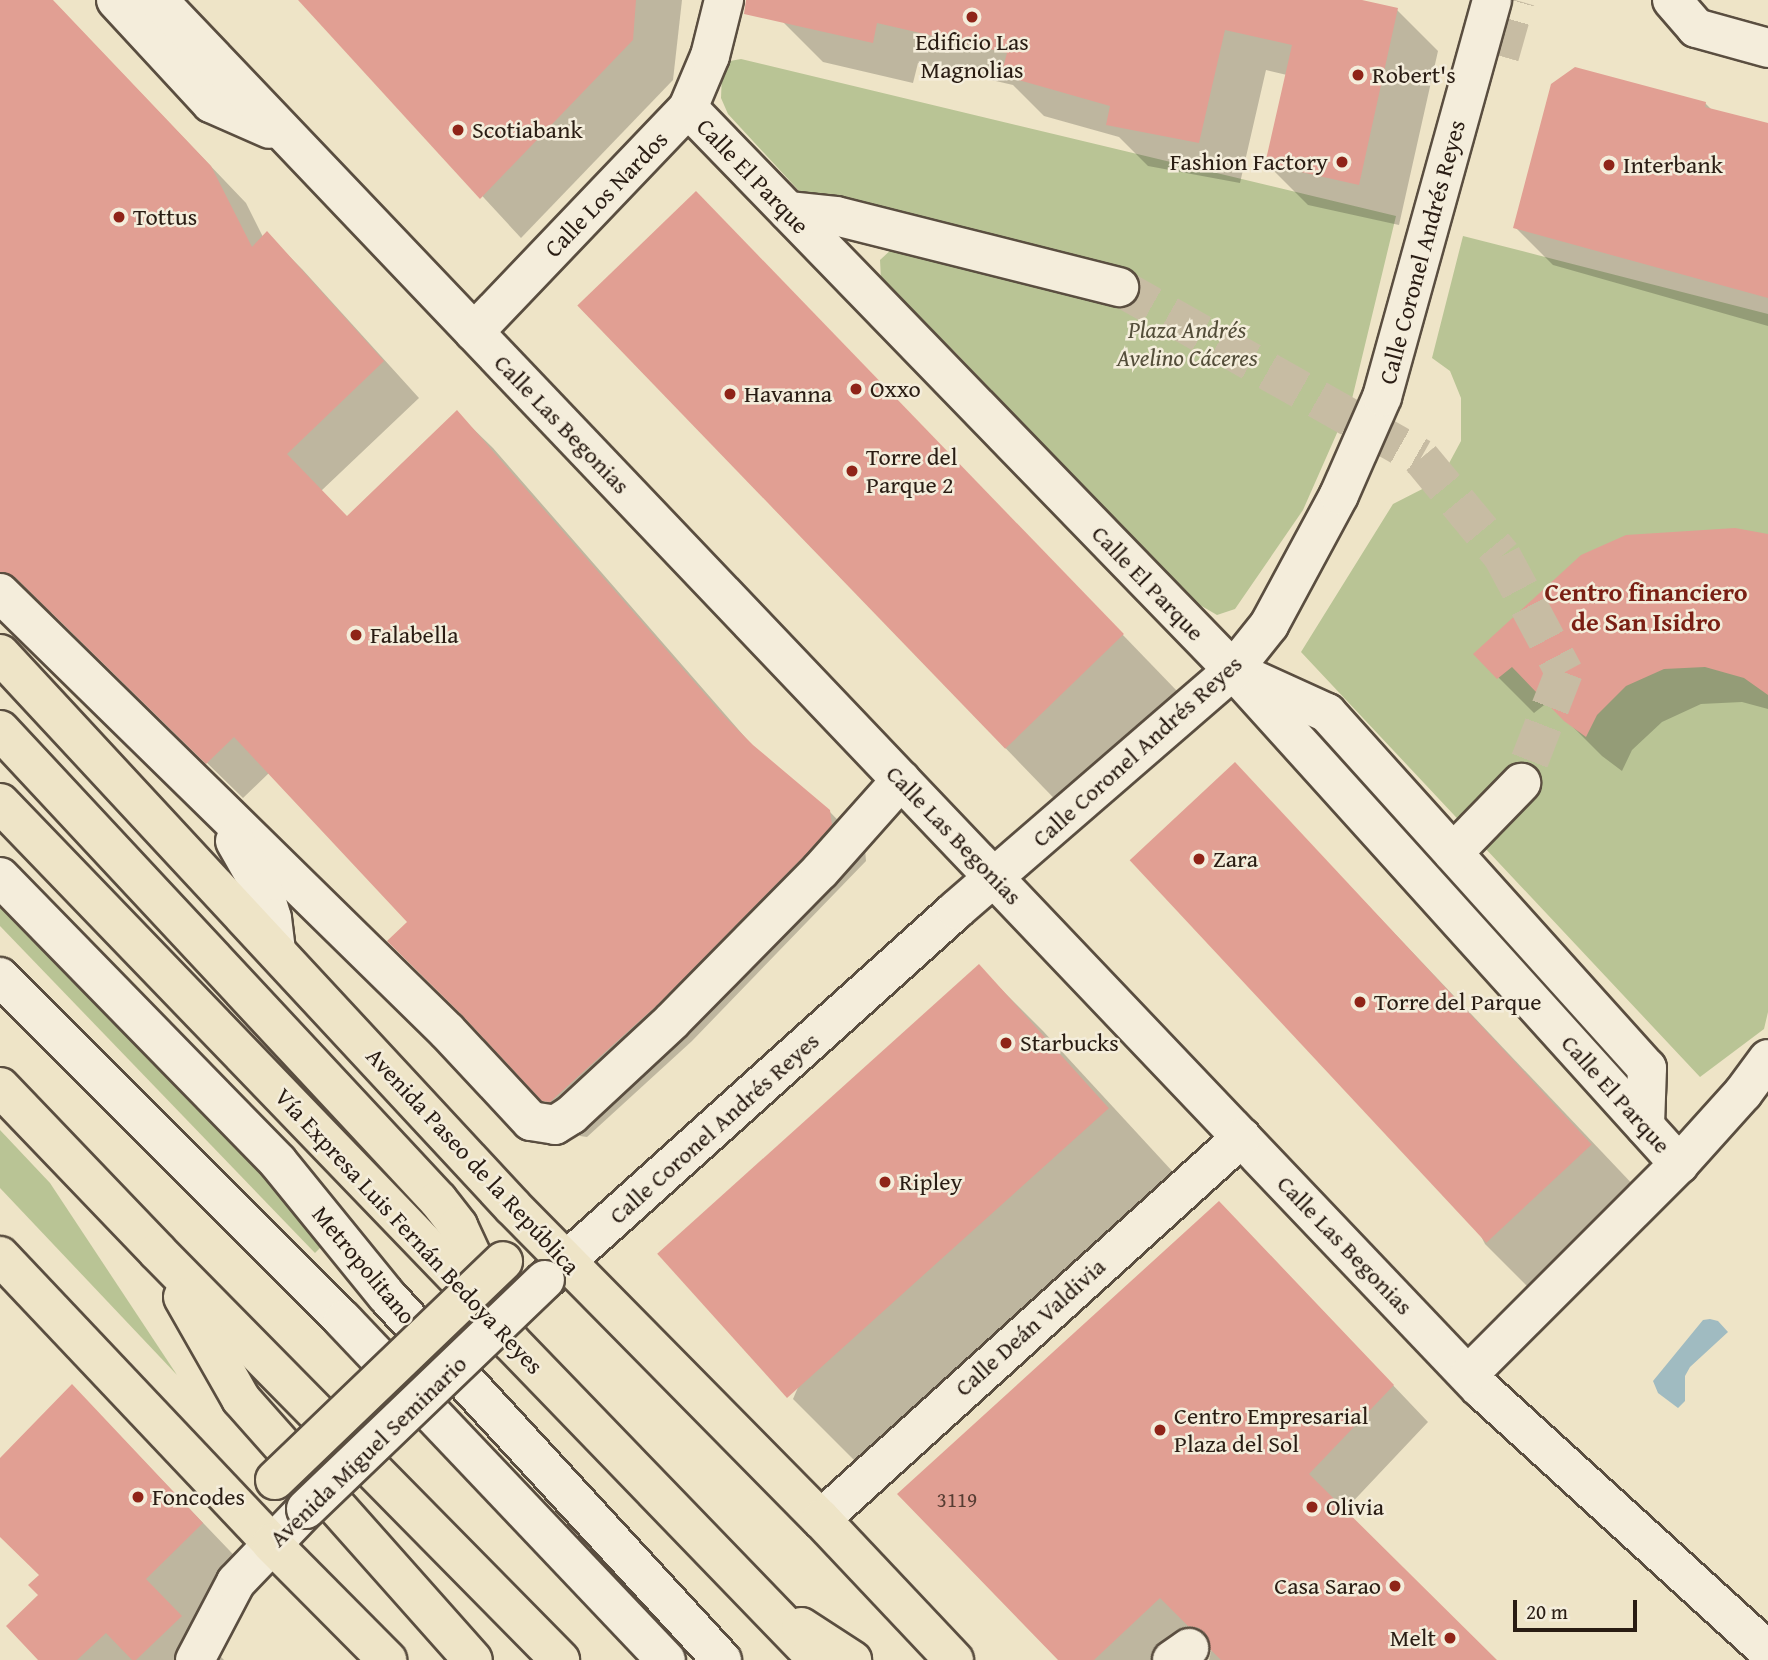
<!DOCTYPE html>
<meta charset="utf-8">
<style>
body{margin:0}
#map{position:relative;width:1768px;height:1660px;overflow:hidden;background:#eee4c7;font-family:"Gentium Book Plus",serif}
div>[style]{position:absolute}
.green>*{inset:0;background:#b9c495}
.water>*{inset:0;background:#a0bbc1}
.shadow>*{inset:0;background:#0003;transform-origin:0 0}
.building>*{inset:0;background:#e19f93;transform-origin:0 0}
.minor-tunnel>*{height:38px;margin-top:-19px;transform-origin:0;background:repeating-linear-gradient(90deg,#c7bca3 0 38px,transparent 0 57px)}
.roads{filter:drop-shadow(2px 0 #5a4e40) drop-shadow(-2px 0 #5a4e40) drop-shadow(0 2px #5a4e40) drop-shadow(0 -2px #5a4e40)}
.minor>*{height:38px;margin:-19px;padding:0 19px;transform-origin:19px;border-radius:19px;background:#f4eddb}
.major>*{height:38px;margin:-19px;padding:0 19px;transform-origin:19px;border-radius:19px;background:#eee4c7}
.highway>*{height:38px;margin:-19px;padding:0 19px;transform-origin:19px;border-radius:19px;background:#eee4c7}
.bridges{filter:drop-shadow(2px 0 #5a4e40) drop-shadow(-2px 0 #5a4e40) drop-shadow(0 2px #5a4e40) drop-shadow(0 -2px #5a4e40)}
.minor-bridge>*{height:38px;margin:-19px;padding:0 19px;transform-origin:19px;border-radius:19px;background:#f4eddb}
.major-bridge>*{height:38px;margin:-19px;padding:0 19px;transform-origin:19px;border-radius:19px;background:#eee4c7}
.dots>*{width:19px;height:19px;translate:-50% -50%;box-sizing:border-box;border:4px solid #f4eddb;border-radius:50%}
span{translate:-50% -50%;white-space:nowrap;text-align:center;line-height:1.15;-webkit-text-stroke:5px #f4eddb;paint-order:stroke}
.number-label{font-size:21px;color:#573d33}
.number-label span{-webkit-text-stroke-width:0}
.poi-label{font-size:24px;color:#291c13}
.left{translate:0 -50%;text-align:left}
.right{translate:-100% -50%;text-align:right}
.street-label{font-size:24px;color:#291c13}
.park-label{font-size:24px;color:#544e3a;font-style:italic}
.neighbourhood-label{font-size:26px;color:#7a1f14;font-weight:700}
.scale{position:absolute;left:1513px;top:1600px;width:124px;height:32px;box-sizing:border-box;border:4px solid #291c13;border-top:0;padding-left:9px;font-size:21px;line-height:24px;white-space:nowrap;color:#291c13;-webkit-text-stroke:5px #f4eddb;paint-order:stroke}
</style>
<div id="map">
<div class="green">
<i style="clip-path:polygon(741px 59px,1396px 216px,1352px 399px,1303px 510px,1235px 609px,1217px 615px,1193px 601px,956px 353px,881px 280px,880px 260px,907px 235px,801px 193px,728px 114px,721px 98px,722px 73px,730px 61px)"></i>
<i style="clip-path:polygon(1463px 236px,1768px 314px,1768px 1012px,1764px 1029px,1700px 1077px,1301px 652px,1393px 504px,1440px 480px,1461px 441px,1461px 398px,1450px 371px,1432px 358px)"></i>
<i style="clip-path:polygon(0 892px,326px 1242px,315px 1253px,0 926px)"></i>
<i style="clip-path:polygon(0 1130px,50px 1183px,177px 1375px,0 1188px)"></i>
</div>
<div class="water">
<i style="clip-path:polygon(1710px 1319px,1718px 1321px,1728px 1332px,1690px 1367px,1685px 1376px,1685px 1401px,1678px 1408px,1658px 1393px,1653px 1381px,1703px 1320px)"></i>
</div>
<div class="shadow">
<i style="clip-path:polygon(0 0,52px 0,246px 203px,263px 237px,267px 234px,302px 269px,419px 398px,321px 491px,348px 518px,457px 413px,493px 448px,758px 752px,829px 811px,865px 848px,866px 861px,692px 1041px,587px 1137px,580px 1136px,543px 1099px,409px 922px,270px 772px,243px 798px,53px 613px,37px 607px,0 570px)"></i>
<i style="clip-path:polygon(301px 0,682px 0,673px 80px,521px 238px)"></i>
<i style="clip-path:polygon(787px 0,1354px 0,1397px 10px,1438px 51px,1399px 225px,1308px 205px,1267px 164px,1287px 75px,1266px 70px,1240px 183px,1148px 166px,1119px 137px,1044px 116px,1013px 85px,918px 63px,913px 83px,823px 62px,782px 21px)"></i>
<i style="clip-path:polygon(1705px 103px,1712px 110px,1768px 125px,1768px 326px,1553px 265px,1515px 227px)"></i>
<i style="left:696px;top:193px;width:706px;height:163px;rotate:46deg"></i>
<i style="clip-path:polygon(1768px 536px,1768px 709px,1742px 702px,1701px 704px,1662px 722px,1632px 750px,1622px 771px,1602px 756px,1548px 702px,1534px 713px,1476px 655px)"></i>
<i style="clip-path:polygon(1235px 765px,1656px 1209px,1549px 1308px,1485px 1244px)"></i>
<i style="clip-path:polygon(979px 967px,1043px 1031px,1173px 1172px,857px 1463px,793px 1399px)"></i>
<i style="clip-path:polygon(1254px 1239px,1428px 1422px,1344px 1511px,1494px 1660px,1209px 1660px,1212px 1648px,1196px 1632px,1167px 1660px,1060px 1660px)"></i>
<i style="clip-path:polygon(72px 1386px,251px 1573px,194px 1629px,224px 1660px,41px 1660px,41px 1575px,0 1535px,0 1460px)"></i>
</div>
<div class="building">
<i style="clip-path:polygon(0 0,53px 0,211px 166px,252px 247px,267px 231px,384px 361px,287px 454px,347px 516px,457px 410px,725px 717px,753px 745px,830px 810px,832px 825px,804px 856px,657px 1005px,550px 1102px,542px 1101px,463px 1016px,387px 941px,407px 922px,234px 737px,206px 764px,15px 577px,0 572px)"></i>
<i style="clip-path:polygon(298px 0,636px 0,633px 40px,480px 199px)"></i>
<i style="clip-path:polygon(746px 0,1362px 0,1398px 8px,1359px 185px,1265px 164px,1292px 45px,1225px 30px,1199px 143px,1106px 125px,1110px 106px,1001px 75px,1007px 53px,877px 23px,873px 43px,744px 14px)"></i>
<i style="clip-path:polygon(1575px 67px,1706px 102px,1705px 107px,1768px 123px,1768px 298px,1513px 228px,1551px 84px)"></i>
<i style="left:696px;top:191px;width:616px;height:165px;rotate:46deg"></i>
<i style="clip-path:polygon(1735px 528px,1768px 534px,1768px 695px,1744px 678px,1705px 667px,1664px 669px,1626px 686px,1597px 715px,1586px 737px,1564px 721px,1512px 667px,1497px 679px,1473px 654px,1581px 555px,1626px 535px)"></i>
<i style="left:1235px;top:762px;width:523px;height:144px;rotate:47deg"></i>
<i style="left:979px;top:964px;width:194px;height:433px;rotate:48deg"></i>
<i style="clip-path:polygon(1219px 1201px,1394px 1385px,1309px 1474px,1497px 1660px,1221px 1660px,1210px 1649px,1206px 1635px,1199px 1628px,1188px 1626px,1160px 1598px,1094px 1660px,1058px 1660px,897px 1494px)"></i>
<i style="clip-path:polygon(72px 1384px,203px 1523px,146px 1579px,182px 1616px,136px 1660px,132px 1660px,106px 1633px,77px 1660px,38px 1660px,6px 1626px,38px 1595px,28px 1585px,39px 1575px,0 1537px,0 1458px)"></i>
</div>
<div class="minor-tunnel">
<i style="left:1500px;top:56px;width:58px;rotate:-74.1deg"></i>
<i style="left:1119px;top:287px;width:347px;rotate:29.5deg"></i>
<i style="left:1421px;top:458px;width:127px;rotate:50.4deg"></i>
<i style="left:1502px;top:556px;width:132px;rotate:61.9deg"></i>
<i style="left:1564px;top:672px;width:119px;rotate:111.2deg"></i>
</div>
<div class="roads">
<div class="minor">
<i style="left:116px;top:0;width:140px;rotate:47.3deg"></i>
<i style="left:211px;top:103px;width:64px;rotate:23.8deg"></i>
<i style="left:158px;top:0;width:1917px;rotate:46.4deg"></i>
<i style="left:1480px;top:1388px;width:390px;rotate:42.4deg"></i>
<i style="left:1672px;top:0;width:37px;rotate:49deg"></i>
<i style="left:1696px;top:28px;width:75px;rotate:15.5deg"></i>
<i style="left:688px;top:108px;width:783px;rotate:45.88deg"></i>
<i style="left:1233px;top:670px;width:666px;rotate:47.92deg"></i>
<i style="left:788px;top:211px;width:48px;rotate:5.9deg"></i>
<i style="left:836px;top:216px;width:292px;rotate:14.1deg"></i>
<i style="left:474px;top:332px;width:310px;rotate:-46.3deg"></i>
<i style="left:688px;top:108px;width:56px;rotate:-67.1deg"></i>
<i style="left:710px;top:56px;width:58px;rotate:-76deg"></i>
<i style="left:0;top:593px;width:626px;rotate:44.42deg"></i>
<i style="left:447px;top:1031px;width:123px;rotate:47deg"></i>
<i style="left:531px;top:1121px;width:24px;rotate:9deg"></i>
<i style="left:555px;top:1125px;width:19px;rotate:-32deg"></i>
<i style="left:571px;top:1115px;width:138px;rotate:-42.9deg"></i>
<i style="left:672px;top:1021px;width:211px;rotate:-45.4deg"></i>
<i style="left:820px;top:871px;width:122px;rotate:-48.3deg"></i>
<i style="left:1248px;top:677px;width:87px;rotate:24.5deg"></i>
<i style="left:1327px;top:713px;width:478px;rotate:48deg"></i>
<i style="left:1647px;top:1068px;width:58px;rotate:92deg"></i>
<i style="left:235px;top:841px;width:59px;rotate:60.4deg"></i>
<i style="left:264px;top:892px;width:27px;rotate:73deg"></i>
<i style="left:272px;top:918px;width:32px;rotate:83deg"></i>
<i style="left:1453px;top:853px;width:98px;rotate:-45.8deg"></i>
<i style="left:0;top:877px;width:398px;rotate:45.7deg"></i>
<i style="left:278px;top:1162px;width:173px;rotate:50.9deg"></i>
<i style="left:387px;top:1296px;width:495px;rotate:47.4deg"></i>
<i style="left:0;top:977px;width:485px;rotate:45deg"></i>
<i style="left:343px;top:1320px;width:469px;rotate:46.5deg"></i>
<i style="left:545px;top:1280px;width:553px;rotate:-41.99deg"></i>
<i style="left:956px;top:910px;width:367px;rotate:-40.9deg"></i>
<i style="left:1233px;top:670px;width:58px;rotate:-51.3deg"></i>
<i style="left:1269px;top:625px;width:148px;rotate:-61.7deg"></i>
<i style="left:1339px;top:495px;width:107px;rotate:-66.3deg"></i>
<i style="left:1382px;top:397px;width:412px;rotate:-74.5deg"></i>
<i style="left:1469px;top:1374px;width:297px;rotate:-45deg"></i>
<i style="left:1679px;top:1164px;width:96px;rotate:-48deg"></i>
<i style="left:1743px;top:1093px;width:42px;rotate:-53.7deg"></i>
<i style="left:821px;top:1519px;width:568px;rotate:-42.22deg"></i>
<i style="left:195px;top:1660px;width:88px;rotate:-62.3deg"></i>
<i style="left:236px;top:1582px;width:101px;rotate:-46.2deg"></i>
<i style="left:1172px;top:1660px;width:21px;rotate:-35deg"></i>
</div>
<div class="major">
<i style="left:0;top:654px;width:754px;rotate:47.15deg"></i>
<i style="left:513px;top:1207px;width:438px;rotate:45.4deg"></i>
<i style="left:821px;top:1519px;width:194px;rotate:46.7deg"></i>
<i style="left:0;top:1256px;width:395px;rotate:46.6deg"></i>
<i style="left:271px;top:1543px;width:165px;rotate:45.2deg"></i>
</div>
<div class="highway">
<i style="left:0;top:730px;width:642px;rotate:47.02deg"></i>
<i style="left:438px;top:1200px;width:33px;rotate:52deg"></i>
<i style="left:458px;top:1226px;width:81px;rotate:65deg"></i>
<i style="left:0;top:803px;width:683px;rotate:46.07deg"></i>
<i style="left:474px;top:1295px;width:60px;rotate:51.8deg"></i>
<i style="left:511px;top:1342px;width:442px;rotate:46deg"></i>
<i style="left:0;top:1087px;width:228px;rotate:46.2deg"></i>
<i style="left:158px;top:1252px;width:573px;rotate:45.42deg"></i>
<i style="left:183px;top:1297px;width:117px;rotate:60.4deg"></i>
<i style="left:241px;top:1399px;width:349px;rotate:48.4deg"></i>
<i style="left:801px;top:1627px;width:61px;rotate:32.9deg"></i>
</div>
</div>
<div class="bridges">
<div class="minor-bridge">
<i style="left:306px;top:1509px;width:331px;rotate:-43.8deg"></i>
</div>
<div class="major-bridge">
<i style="left:275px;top:1480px;width:316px;rotate:-43.8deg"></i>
</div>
</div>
<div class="dots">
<i style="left:972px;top:17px;background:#8f2418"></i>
<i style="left:1358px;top:75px;background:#8f2418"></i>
<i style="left:458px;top:130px;background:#8f2418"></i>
<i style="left:1342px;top:162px;background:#8f2418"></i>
<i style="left:1609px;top:165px;background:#8f2418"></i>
<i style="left:119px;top:217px;background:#8f2418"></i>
<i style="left:856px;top:389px;background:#8f2418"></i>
<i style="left:730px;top:394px;background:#8f2418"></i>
<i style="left:852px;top:471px;background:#8f2418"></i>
<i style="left:356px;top:635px;background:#8f2418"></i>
<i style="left:1199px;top:859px;background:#8f2418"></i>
<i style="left:1360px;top:1002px;background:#8f2418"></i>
<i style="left:1006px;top:1043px;background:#8f2418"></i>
<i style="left:885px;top:1182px;background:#8f2418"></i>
<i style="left:1160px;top:1430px;background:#8f2418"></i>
<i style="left:138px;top:1497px;background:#8f2418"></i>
<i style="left:1312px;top:1507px;background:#8f2418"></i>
<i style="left:1395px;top:1586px;background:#8f2418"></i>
<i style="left:1450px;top:1638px;background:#8f2418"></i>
</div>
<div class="number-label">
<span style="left:957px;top:1500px">3119</span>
</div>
<div class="poi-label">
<span style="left:972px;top:56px">Edificio Las<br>Magnolias</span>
<span class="left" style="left:1372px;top:75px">Robert's</span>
<span class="left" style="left:472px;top:130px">Scotiabank</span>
<span class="right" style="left:1328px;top:162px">Fashion Factory</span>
<span class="left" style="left:1623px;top:165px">Interbank</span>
<span class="left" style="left:133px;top:217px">Tottus</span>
<span class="left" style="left:870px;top:389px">Oxxo</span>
<span class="left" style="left:744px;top:394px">Havanna</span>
<span class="left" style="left:866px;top:471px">Torre del<br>Parque 2</span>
<span class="left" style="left:370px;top:635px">Falabella</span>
<span class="left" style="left:1213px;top:859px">Zara</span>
<span class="left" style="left:1374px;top:1002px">Torre del Parque</span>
<span class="left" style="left:1020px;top:1043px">Starbucks</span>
<span class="left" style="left:899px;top:1182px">Ripley</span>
<span class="left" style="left:1174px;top:1430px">Centro Empresarial<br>Plaza del Sol</span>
<span class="left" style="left:152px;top:1497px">Foncodes</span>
<span class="left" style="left:1326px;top:1507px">Olivia</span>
<span class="right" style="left:1381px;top:1586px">Casa Sarao</span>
<span class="right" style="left:1436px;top:1638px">Melt</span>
</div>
<div class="street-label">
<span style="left:753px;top:176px;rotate:46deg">Calle El Parque</span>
<span style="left:606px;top:194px;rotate:-46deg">Calle Los Nardos</span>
<span style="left:1422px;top:252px;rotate:-75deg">Calle Coronel Andrés Reyes</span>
<span style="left:562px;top:424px;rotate:46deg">Calle Las Begonias</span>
<span style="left:1148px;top:583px;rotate:46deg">Calle El Parque</span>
<span style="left:1137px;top:751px;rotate:-42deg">Calle Coronel Andrés Reyes</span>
<span style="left:954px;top:835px;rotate:46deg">Calle Las Begonias</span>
<span style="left:1616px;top:1094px;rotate:48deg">Calle El Parque</span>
<span style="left:714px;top:1128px;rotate:-42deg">Calle Coronel Andrés Reyes</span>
<span style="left:473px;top:1161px;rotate:47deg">Avenida Paseo de la República</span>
<span style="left:409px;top:1231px;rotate:47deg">Vía Expresa Luis Fernán Bedoya Reyes</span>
<span style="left:1345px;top:1245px;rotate:46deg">Calle Las Begonias</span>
<span style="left:364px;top:1265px;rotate:50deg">Metropolitano</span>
<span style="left:1030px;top:1327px;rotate:-42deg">Calle Deán Valdivia</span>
<span style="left:368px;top:1451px;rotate:-44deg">Avenida Miguel Seminario</span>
</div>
<div class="park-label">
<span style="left:1187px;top:344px">Plaza Andrés<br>Avelino Cáceres</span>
</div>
<div class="neighbourhood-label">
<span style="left:1646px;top:607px">Centro financiero<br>de San Isidro</span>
</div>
<div class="scale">20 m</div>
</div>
